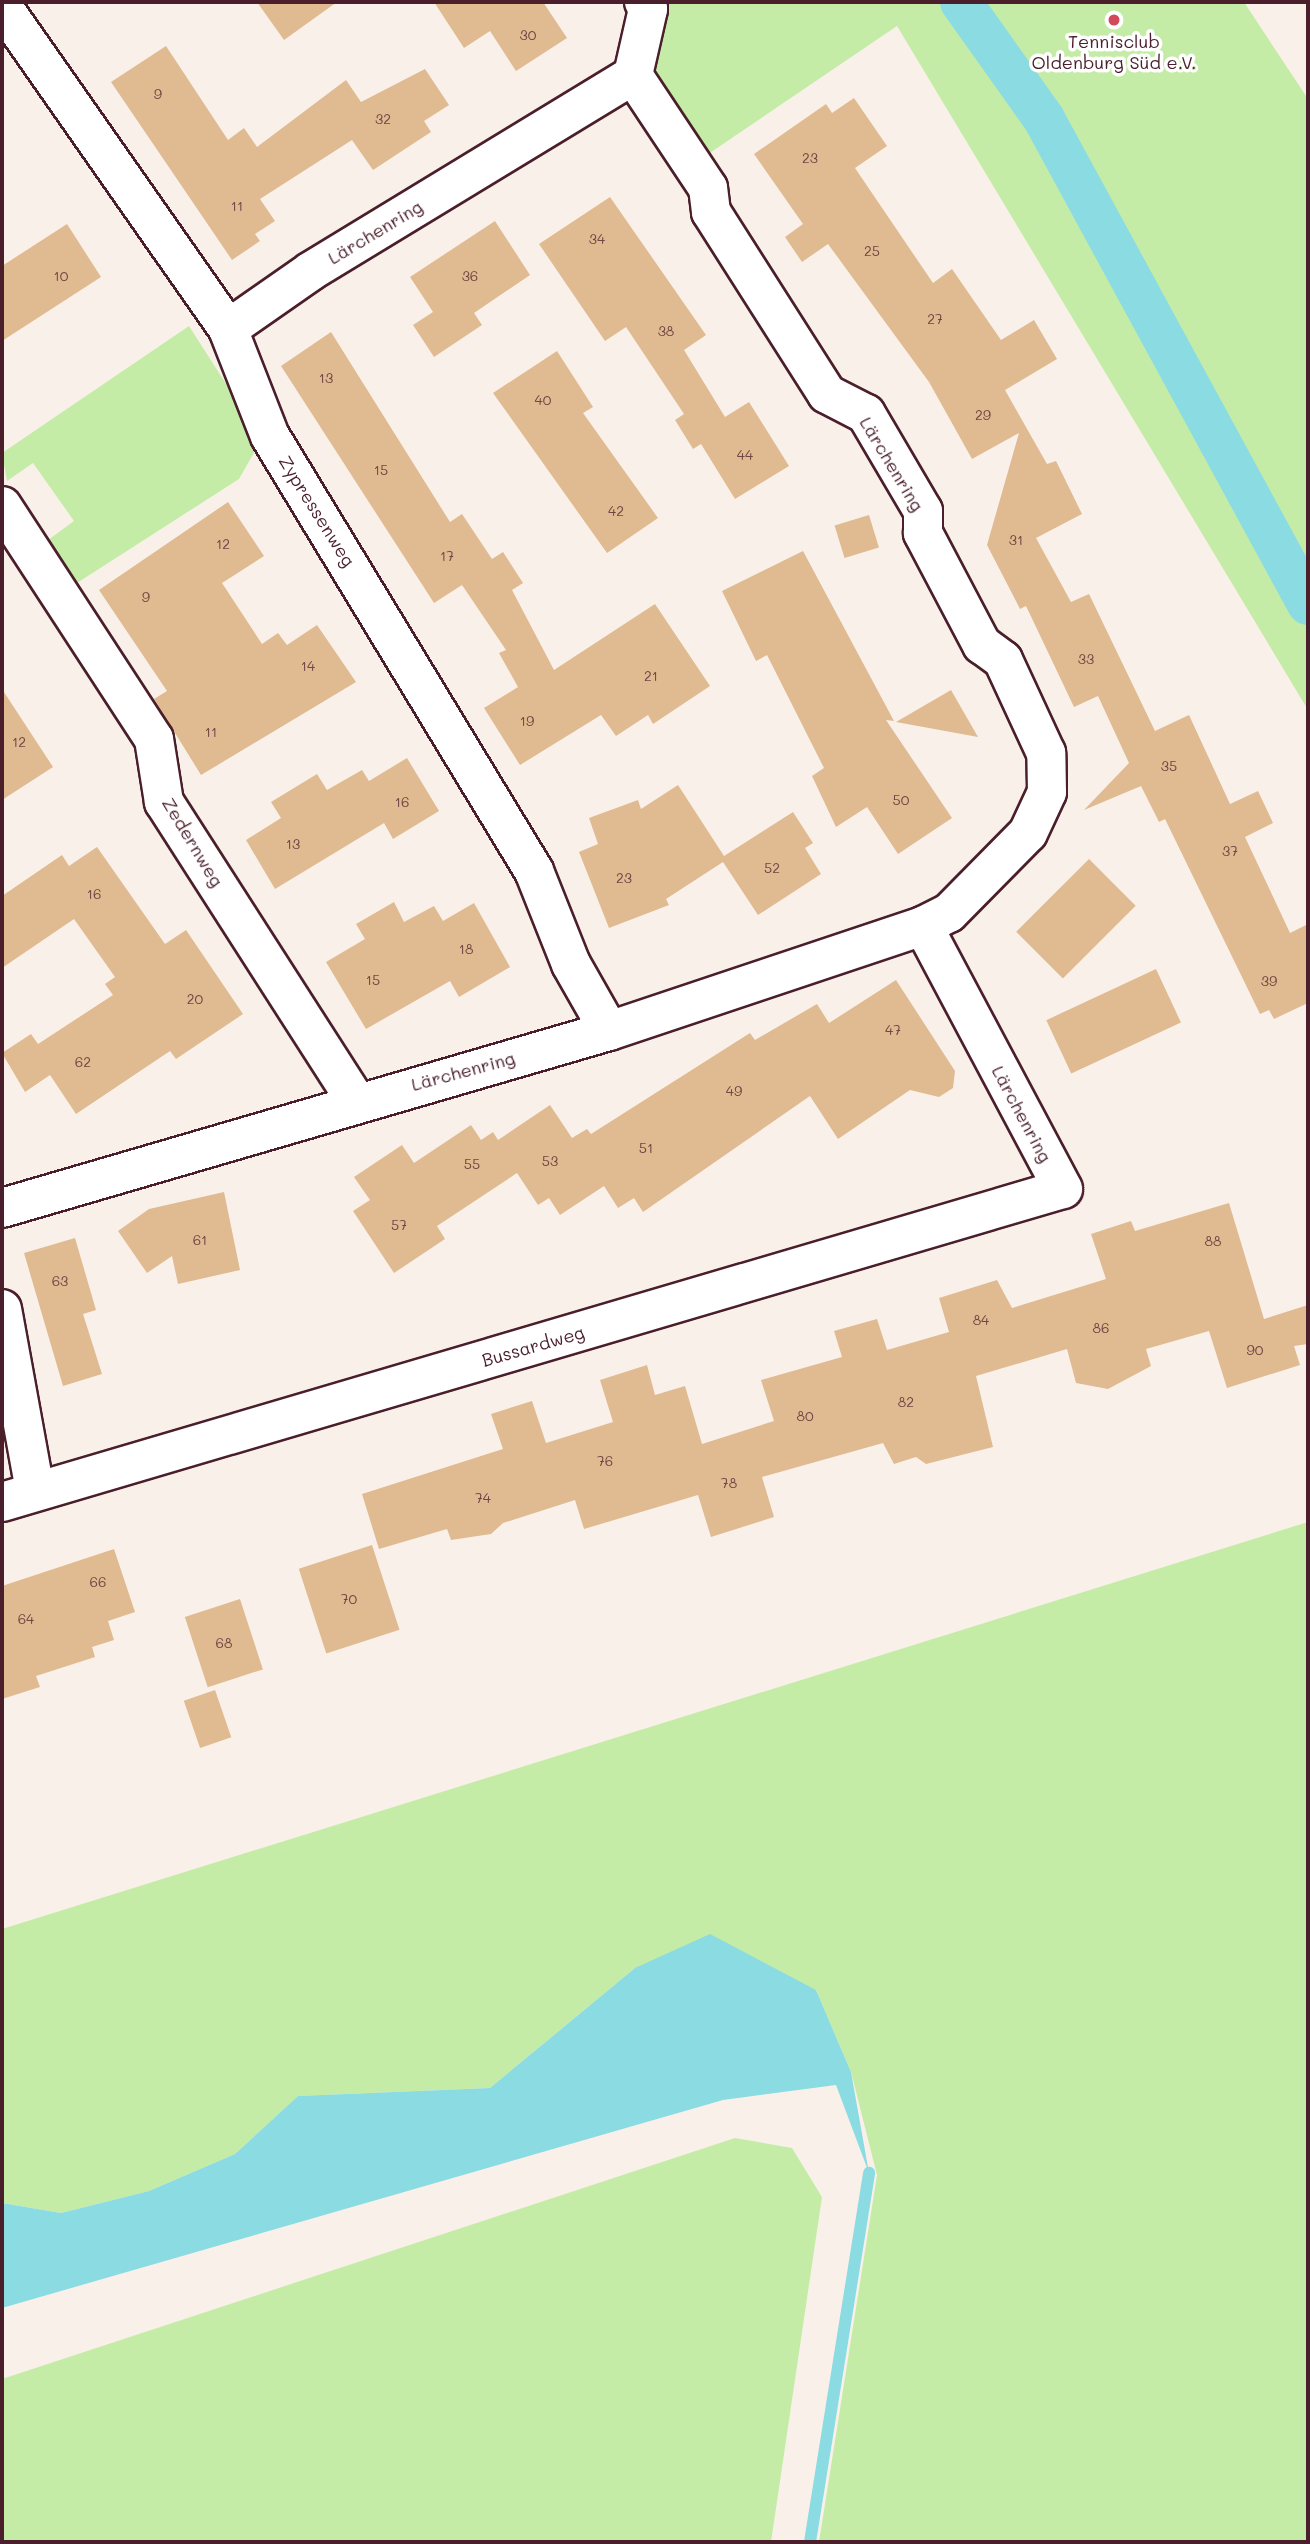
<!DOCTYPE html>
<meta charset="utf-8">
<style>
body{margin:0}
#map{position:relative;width:1310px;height:2544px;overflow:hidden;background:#f9f1e9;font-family:Mali,sans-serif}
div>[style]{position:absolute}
.green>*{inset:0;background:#c5eca7}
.water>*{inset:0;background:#8adbe2}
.stream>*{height:12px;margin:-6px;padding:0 6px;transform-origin:6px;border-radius:6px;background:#8adbe2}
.canal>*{height:42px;margin:-21px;padding:0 21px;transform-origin:21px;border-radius:21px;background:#8adbe2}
.building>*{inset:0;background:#e0ba91;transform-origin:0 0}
.roads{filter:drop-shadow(2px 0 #4a1f2b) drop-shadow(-2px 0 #4a1f2b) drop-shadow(0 2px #4a1f2b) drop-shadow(0 -2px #4a1f2b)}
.minor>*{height:38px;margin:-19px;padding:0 19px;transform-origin:19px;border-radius:19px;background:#fff}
.dots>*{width:19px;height:19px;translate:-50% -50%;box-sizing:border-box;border:4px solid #fff;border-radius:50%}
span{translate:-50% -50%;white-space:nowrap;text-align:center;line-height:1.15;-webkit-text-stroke:7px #fff;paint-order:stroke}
.number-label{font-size:14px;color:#704644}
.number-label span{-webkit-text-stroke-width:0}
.poi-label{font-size:18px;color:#4a1f2b}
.street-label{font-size:18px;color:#4a1f2b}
.frame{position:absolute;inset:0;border:4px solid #4a1f2b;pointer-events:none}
</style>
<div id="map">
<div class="green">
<i style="clip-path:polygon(644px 2px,1244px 2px,1308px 99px,1308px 710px,897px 26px,692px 165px,633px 75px)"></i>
<i style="clip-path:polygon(189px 326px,257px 432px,255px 451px,239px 479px,77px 583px,48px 540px,74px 521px,33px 463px,7px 481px,2px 453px)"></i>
<i style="clip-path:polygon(1308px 1522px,1308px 2542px,819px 2542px,877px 2175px,851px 2072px,816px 1990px,635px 1968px,490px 2088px,298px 2096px,235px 2154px,149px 2191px,61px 2213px,2px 2203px,2px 1929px)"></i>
<i style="clip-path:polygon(735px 2138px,792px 2148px,822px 2197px,771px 2542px,2px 2542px,2px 2379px)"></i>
</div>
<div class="water">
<i style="clip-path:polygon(710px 1934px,816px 1990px,851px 2072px,869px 2173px,836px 2085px,723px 2100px,2px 2308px,2px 2203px,61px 2213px,149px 2191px,235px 2154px,298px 2096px,490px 2088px,635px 1968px)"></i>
</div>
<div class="stream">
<i style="left:810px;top:2542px;width:374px;rotate:-80.9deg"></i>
</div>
<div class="canal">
<i style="left:961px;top:2px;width:143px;rotate:54.6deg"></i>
<i style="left:1044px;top:119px;width:552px;rotate:61.44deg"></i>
</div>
<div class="building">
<i style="clip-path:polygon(257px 2px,337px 2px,284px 40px)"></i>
<i style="clip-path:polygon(434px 2px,543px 2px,567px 38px,516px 71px,490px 31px,464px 48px)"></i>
<i style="clip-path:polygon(166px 46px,228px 140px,244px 128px,257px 147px,346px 80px,361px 102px,425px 69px,449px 105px,424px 121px,431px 132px,373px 170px,352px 140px,260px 199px,275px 221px,255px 234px,260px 241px,232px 260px,111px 82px)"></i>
<i style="clip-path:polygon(854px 98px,887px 146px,855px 168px,933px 283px,952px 269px,1001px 340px,1034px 320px,1057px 359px,1005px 390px,1047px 464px,1056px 461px,1082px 514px,1036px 538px,1071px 602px,1089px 594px,1155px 731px,1189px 715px,1230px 804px,1258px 791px,1273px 823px,1245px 837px,1290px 933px,1308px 924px,1308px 1003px,1274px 1019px,1269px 1010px,1260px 1014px,1165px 819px,1159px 822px,1141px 786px,1084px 810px,1129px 763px,1098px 696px,1074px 707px,1026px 606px,1020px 609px,987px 545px,1019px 433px,972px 459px,929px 382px,828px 244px,802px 262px,785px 237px,803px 224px,754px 154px,826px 104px,832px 113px)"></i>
<i style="clip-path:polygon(610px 197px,706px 335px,684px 350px,725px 417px,749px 402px,789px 466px,735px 499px,701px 444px,693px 449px,675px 420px,684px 414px,626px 327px,605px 341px,539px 244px)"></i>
<i style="clip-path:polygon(495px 221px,530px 275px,474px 313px,482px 325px,434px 357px,413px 325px,433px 312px,410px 277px)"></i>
<i style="clip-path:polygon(67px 224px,101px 277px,2px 341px,2px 266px)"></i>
<i style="clip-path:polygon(331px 332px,450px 522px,462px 514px,492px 559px,503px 552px,523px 583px,512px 590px,554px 670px,655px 604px,710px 686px,653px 724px,648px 715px,616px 736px,601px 715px,520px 765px,484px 708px,518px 687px,499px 653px,506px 650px,462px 585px,434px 603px,281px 366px)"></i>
<i style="clip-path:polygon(557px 351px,593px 407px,583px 413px,658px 518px,607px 553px,493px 393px)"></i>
<i style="clip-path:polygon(228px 502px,264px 556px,222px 583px,262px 644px,278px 633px,287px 645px,317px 625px,356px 682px,201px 775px,154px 699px,167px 691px,99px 590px)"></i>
<i style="left:869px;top:515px;width:34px;height:36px;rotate:73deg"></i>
<i style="clip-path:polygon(803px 551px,894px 721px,886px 720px,952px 818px,898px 854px,867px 807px,836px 827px,812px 776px,824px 768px,767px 655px,756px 661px,722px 591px)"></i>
<i style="clip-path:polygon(2px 689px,53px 767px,2px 800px)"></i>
<i style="clip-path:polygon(951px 690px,978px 737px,896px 722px)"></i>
<i style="clip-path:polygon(407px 758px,439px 811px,393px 839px,384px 823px,275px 889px,246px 840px,281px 818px,271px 802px,317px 774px,327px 790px,362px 770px,369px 781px)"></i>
<i style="clip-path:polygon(678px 785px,724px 856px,793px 812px,813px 843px,805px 848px,821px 874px,758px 915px,723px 862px,666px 899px,669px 905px,609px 928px,579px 852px,598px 844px,589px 818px,638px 800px,641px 809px)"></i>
<i style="clip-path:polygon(97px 847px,165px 944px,186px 930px,243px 1014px,176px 1059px,170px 1051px,76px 1114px,50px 1075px,25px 1092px,2px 1053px,31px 1034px,38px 1044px,113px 995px,105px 984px,115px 977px,74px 919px,2px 968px,2px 896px,62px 855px,69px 866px)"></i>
<i style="left:1089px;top:859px;width:66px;height:103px;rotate:45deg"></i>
<i style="clip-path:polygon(394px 902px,404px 922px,434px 906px,443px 921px,474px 903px,510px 967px,459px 997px,450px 981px,366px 1029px,326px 962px,365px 939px,356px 924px)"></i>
<i style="left:1156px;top:969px;width:59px;height:121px;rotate:65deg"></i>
<i style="clip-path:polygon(896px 980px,955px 1071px,953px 1088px,939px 1097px,910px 1090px,838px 1139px,810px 1096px,643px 1212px,634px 1198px,618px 1208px,604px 1186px,560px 1215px,549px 1198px,538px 1205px,517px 1173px,437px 1226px,445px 1239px,394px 1273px,353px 1211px,370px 1200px,354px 1177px,402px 1145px,414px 1163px,471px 1125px,481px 1140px,493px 1132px,498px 1140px,550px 1105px,572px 1138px,587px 1129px,591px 1134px,750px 1033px,755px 1040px,817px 1004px,829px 1023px)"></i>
<i style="clip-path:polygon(224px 1192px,240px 1270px,178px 1284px,172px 1256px,147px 1273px,118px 1231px,149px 1209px)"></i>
<i style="clip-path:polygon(1229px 1203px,1264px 1319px,1308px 1305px,1308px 1344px,1294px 1346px,1300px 1365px,1227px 1388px,1209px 1331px,1146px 1349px,1151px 1366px,1108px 1389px,1076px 1383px,1067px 1349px,976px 1376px,993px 1447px,926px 1464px,916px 1457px,894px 1464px,883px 1443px,762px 1477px,774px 1517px,711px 1537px,698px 1495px,584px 1529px,575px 1500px,503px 1523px,491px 1534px,451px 1540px,447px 1529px,379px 1549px,362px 1494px,503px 1449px,491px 1414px,532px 1401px,546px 1443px,613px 1422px,600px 1380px,647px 1365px,655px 1395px,685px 1386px,702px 1444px,774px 1421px,761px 1380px,842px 1357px,834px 1331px,877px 1319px,887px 1350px,949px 1332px,939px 1298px,997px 1280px,1012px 1308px,1106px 1279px,1091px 1234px,1131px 1221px,1135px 1231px)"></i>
<i style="clip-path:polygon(75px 1238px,96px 1310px,83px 1314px,102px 1374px,63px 1386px,24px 1253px)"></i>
<i style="left:372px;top:1545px;width:89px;height:77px;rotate:72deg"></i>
<i style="clip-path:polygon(114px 1549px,135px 1612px,108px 1621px,114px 1640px,92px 1647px,95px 1657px,36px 1676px,40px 1687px,2px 1699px,2px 1586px)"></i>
<i style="left:240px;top:1599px;width:74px;height:58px;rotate:72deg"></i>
<i style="left:215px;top:1690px;width:50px;height:33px;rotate:71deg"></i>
</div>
<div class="roads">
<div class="minor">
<i style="left:2px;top:6px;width:394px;rotate:55deg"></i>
<i style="left:228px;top:329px;width:115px;rotate:68.6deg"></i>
<i style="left:270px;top:436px;width:509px;rotate:58.75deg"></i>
<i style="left:534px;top:871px;width:100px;rotate:68.3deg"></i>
<i style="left:571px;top:964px;width:77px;rotate:60.4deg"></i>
<i style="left:228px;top:329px;width:101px;rotate:-34.9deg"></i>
<i style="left:311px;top:271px;width:377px;rotate:-31.3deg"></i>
<i style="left:2px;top:506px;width:278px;rotate:56.9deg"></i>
<i style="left:154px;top:739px;width:64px;rotate:81deg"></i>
<i style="left:164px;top:802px;width:355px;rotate:57.3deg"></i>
<i style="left:2px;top:1208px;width:632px;rotate:-16.26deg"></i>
<i style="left:609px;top:1031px;width:331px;rotate:-18.5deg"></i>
<i style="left:923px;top:926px;width:29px;rotate:-27deg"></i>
<i style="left:949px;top:913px;width:112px;rotate:-45.4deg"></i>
<i style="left:1028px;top:833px;width:45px;rotate:-65.1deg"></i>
<i style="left:1047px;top:792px;width:39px;rotate:-91deg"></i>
<i style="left:1046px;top:753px;width:102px;rotate:-114.8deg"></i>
<i style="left:1003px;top:660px;width:26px;rotate:-144deg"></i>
<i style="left:982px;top:645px;width:127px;rotate:-117.8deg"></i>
<i style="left:923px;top:533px;width:22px;rotate:-90deg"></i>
<i style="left:923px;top:511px;width:113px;rotate:-120.4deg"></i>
<i style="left:866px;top:414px;width:44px;rotate:-152.9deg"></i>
<i style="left:827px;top:394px;width:216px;rotate:-122.5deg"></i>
<i style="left:711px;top:212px;width:24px;rotate:-97deg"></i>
<i style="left:708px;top:188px;width:136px;rotate:-123.6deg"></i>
<i style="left:633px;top:75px;width:68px;rotate:-77.2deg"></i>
<i style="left:648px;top:9px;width:8px;rotate:-120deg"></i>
<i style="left:2px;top:1309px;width:185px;rotate:79.7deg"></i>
<i style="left:2px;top:1502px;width:1106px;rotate:-16.44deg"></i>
<i style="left:1063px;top:1189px;width:298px;rotate:-118deg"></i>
</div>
</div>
<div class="dots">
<i style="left:1114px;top:20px;background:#d1495b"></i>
</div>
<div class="number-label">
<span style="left:528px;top:35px">30</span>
<span style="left:158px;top:94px">9</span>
<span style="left:383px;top:119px">32</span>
<span style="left:810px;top:158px">23</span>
<span style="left:237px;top:206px">11</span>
<span style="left:597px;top:239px">34</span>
<span style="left:872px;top:251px">25</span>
<span style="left:61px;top:276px">10</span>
<span style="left:470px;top:276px">36</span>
<span style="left:935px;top:319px">27</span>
<span style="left:666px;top:331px">38</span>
<span style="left:326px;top:378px">13</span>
<span style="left:543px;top:400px">40</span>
<span style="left:983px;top:415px">29</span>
<span style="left:745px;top:455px">44</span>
<span style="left:381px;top:470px">15</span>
<span style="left:616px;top:511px">42</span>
<span style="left:1016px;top:540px">31</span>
<span style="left:223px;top:544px">12</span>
<span style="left:447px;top:556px">17</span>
<span style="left:146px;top:597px">9</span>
<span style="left:1086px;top:659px">33</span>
<span style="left:308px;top:666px">14</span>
<span style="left:651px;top:676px">21</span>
<span style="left:527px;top:721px">19</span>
<span style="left:211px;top:732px">11</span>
<span style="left:19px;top:742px">12</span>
<span style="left:1169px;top:766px">35</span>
<span style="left:901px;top:800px">50</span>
<span style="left:402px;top:802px">16</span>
<span style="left:293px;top:844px">13</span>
<span style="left:1230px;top:851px">37</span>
<span style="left:772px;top:868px">52</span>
<span style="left:624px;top:878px">23</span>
<span style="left:94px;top:894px">16</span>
<span style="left:466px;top:949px">18</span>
<span style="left:373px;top:980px">15</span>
<span style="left:1269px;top:981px">39</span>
<span style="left:195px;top:999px">20</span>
<span style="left:893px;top:1030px">47</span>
<span style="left:83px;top:1062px">62</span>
<span style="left:734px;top:1091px">49</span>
<span style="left:646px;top:1148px">51</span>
<span style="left:550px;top:1161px">53</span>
<span style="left:472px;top:1164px">55</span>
<span style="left:399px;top:1225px">57</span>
<span style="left:200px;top:1240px">61</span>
<span style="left:1213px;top:1241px">88</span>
<span style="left:60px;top:1281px">63</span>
<span style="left:981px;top:1320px">84</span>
<span style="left:1101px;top:1328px">86</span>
<span style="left:1255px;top:1350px">90</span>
<span style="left:906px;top:1402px">82</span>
<span style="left:805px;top:1416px">80</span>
<span style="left:605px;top:1461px">76</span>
<span style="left:729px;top:1483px">78</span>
<span style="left:483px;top:1498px">74</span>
<span style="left:98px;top:1582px">66</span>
<span style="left:349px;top:1599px">70</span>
<span style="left:26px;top:1619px">64</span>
<span style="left:224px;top:1643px">68</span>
</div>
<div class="poi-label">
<span style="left:1114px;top:52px">Tennisclub<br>Oldenburg Süd e.V.</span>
</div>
<div class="street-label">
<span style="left:375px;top:232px;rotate:-31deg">Lärchenring</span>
<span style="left:892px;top:464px;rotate:59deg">Lärchenring</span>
<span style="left:317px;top:511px;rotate:58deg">Zypressenweg</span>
<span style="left:193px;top:842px;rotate:59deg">Zedernweg</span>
<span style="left:463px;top:1071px;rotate:-15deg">Lärchenring</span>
<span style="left:1022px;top:1114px;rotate:62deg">Lärchenring</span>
<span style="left:533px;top:1346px;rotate:-16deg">Bussardweg</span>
</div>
<div class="frame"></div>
</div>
